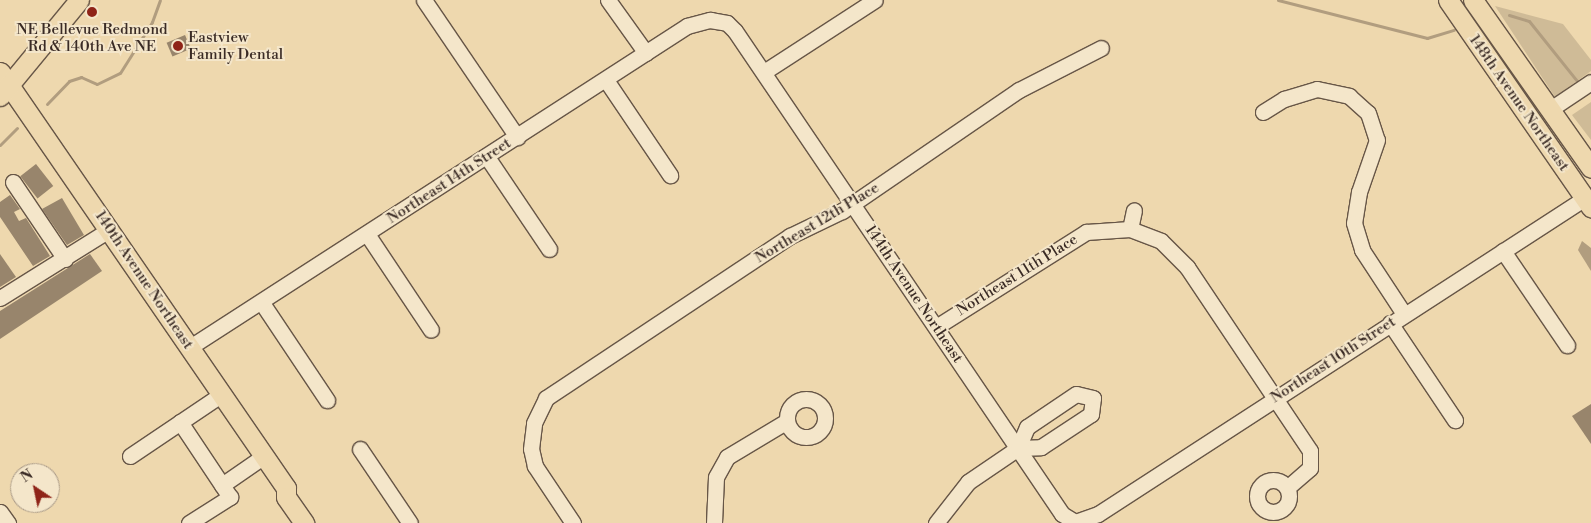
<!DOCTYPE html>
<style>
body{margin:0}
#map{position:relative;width:1591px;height:523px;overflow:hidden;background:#eed8ae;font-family:"Libre Bodoni",serif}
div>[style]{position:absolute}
.green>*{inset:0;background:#cfbb97}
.water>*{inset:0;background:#b19d7f}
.stream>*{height:3px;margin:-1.5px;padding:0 1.5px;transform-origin:1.5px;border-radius:1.5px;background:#b19d7f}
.building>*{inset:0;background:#98856c;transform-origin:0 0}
.roads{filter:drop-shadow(1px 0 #675647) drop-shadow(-1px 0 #675647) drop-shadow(0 1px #675647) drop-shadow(0 -1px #675647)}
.minor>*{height:15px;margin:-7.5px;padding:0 7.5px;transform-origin:7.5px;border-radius:7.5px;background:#f4e6ca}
.minor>.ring{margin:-7.5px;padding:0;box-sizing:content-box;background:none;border:15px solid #f4e6ca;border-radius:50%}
.major>*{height:19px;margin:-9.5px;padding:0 9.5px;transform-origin:9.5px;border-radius:9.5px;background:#eed8ae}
.dots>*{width:14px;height:14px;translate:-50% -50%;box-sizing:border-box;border:2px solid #f4e6ca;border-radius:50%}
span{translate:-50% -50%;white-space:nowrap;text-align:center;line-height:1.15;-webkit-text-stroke:4px #f4e6ca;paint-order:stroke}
.poi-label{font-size:15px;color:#3a2b25}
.left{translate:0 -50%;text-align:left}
.street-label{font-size:15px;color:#3a2b25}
.north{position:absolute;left:10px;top:463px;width:50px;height:50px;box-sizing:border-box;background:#f4e6ca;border:1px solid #aa9b88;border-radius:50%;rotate:326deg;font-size:14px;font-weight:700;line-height:20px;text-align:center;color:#3a2b25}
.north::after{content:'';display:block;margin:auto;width:18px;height:22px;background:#8f2418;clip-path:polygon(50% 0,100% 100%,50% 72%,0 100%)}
</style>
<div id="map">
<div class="green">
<i style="clip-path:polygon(1495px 6px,1563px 24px,1591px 60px,1591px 71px,1555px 97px)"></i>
<i style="clip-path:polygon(1591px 102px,1591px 140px,1572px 115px)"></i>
</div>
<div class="water">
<i style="clip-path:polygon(1582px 241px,1591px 248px,1591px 271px,1578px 250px)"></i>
</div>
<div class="stream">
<i style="left:1278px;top:0;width:154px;rotate:14.3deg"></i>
<i style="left:1427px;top:38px;width:28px;rotate:-17deg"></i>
<i style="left:1509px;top:15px;width:21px;rotate:17deg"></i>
<i style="left:1529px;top:21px;width:77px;rotate:51.3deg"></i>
<i style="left:47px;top:104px;width:32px;rotate:-46deg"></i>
<i style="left:69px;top:81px;width:13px;rotate:-18deg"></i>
<i style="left:81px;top:77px;width:17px;rotate:24deg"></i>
<i style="left:97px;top:84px;width:25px;rotate:-26deg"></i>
<i style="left:120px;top:73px;width:60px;rotate:-57.9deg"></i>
<i style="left:152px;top:22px;width:23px;rotate:-70deg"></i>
<i style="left:0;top:145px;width:24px;rotate:-45deg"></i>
</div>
<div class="building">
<i style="left:185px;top:35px;width:15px;height:20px;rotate:67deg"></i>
<i style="left:36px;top:164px;width:28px;height:20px;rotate:52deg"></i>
<i style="clip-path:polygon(10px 195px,20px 209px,14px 212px,19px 221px,26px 218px,50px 256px,33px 266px,0 217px,0 202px)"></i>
<i style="clip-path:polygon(62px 198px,84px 235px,67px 245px,42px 209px)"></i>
<i style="clip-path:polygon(0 254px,16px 277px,0 287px)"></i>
<i style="clip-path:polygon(90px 254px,102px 271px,0 339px,0 311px)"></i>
<i style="clip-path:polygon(1591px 404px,1591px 444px,1572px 416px)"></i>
</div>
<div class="roads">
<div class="minor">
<i style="left:424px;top:0;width:166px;rotate:55.8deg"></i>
<i style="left:608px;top:0;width:65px;rotate:54.4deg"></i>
<i style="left:764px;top:72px;width:132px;rotate:-33deg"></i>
<i style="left:606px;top:80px;width:115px;rotate:56deg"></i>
<i style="left:1549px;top:110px;width:50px;rotate:-33.7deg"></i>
<i style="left:1263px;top:112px;width:25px;rotate:-32deg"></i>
<i style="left:1284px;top:99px;width:34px;rotate:-17deg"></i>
<i style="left:1317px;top:89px;width:33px;rotate:12deg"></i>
<i style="left:1349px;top:96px;width:25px;rotate:42deg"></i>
<i style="left:1368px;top:113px;width:28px;rotate:72deg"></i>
<i style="left:1377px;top:140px;width:55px;rotate:109.1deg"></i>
<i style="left:1359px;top:192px;width:31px;rotate:99deg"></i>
<i style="left:1354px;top:223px;width:28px;rotate:73deg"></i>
<i style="left:1362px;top:250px;width:77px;rotate:56.7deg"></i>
<i style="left:487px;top:157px;width:111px;rotate:56deg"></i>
<i style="left:13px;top:182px;width:93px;rotate:56deg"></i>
<i style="left:1130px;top:229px;width:19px;rotate:-78deg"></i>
<i style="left:367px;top:234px;width:115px;rotate:56.3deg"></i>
<i style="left:1503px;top:251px;width:114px;rotate:55.8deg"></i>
<i style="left:0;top:298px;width:128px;rotate:-32deg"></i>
<i style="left:262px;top:303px;width:117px;rotate:56.2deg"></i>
<i style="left:1390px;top:323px;width:117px;rotate:56.2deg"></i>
<i style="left:936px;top:327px;width:178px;rotate:-32.3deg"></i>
<i style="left:1086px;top:232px;width:44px;rotate:-3.9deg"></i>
<i style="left:1130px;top:229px;width:33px;rotate:21deg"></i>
<i style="left:1161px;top:241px;width:37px;rotate:45deg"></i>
<i style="left:1187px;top:267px;width:221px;rotate:56.2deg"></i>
<i style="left:1310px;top:451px;width:17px;rotate:90deg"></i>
<i style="left:1310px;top:468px;width:30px;rotate:139deg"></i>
<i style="left:190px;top:347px;width:592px;rotate:-32.86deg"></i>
<i style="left:687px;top:26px;width:24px;rotate:-15deg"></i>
<i style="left:710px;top:20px;width:17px;rotate:10deg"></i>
<i style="left:727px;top:23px;width:11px;rotate:45deg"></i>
<i style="left:735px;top:31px;width:583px;rotate:55.9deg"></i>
<i style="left:1062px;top:514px;width:15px;rotate:32deg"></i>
<i style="left:1075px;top:522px;width:24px;rotate:-19deg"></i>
<i style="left:1098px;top:514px;width:581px;rotate:-32.98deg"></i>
<i class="ring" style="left:787px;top:399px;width:23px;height:23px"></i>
<i style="left:180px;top:422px;width:76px;rotate:56.3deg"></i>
<i style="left:360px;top:449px;width:89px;rotate:56deg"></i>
<i style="left:130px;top:456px;width:111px;rotate:-34deg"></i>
<i class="ring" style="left:1257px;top:480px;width:17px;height:17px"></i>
<i style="left:0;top:512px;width:14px;rotate:54deg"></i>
<i style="left:189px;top:523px;width:49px;rotate:-32.4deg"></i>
<i style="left:230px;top:497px;width:14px;rotate:-124deg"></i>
<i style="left:222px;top:485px;width:51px;rotate:-34.6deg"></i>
<i style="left:573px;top:523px;width:69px;rotate:-123.7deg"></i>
<i style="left:535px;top:466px;width:17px;rotate:-103deg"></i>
<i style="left:531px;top:449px;width:26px;rotate:-83deg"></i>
<i style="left:534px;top:423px;width:28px;rotate:-64deg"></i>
<i style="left:546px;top:398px;width:293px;rotate:-33.6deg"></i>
<i style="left:790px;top:236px;width:58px;rotate:-25.7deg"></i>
<i style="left:842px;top:211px;width:214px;rotate:-34.4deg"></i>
<i style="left:1019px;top:90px;width:92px;rotate:-27.1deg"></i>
<i style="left:714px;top:523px;width:46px;rotate:-87.5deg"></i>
<i style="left:716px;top:477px;width:23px;rotate:-61deg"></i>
<i style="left:727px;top:457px;width:70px;rotate:-31deg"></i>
<i style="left:936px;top:523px;width:52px;rotate:-52deg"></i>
<i style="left:968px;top:482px;width:60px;rotate:-34.2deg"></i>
<i style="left:1018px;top:448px;width:23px;rotate:-2deg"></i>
<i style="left:1041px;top:447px;width:60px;rotate:-33.4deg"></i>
<i style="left:1091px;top:414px;width:16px;rotate:-83deg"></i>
<i style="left:1093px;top:398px;width:17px;rotate:-167deg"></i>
<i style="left:1076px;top:394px;width:59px;rotate:146deg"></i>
<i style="left:1027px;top:427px;width:23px;rotate:113deg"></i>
</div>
<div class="major">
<i style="left:1448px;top:0;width:252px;rotate:55.4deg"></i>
<i style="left:1473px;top:0;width:205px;rotate:54.9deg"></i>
<i style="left:0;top:72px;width:505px;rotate:55.49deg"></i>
<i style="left:286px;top:488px;width:9px;rotate:90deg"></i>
<i style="left:286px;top:497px;width:32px;rotate:55deg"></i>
<i style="left:0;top:96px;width:124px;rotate:-50.5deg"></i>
</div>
</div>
<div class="dots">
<i style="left:92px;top:12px;background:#8f2418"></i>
<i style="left:178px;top:46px;background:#8f2418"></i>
</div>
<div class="poi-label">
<span style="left:92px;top:38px">NE Bellevue Redmond<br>Rd &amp; 140th Ave NE</span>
<span class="left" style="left:188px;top:46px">Eastview<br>Family Dental</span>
</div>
<div class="street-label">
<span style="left:1519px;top:103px;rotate:55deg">148th Avenue Northeast</span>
<span style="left:449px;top:181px;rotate:-33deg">Northeast 14th Street</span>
<span style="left:817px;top:223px;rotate:-31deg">Northeast 12th Place</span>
<span style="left:1017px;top:275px;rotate:-32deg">Northeast 11th Place</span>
<span style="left:144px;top:280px;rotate:56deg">140th Avenue Northeast</span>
<span style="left:914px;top:294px;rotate:56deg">144th Avenue Northeast</span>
<span style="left:1333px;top:360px;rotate:-33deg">Northeast 10th Street</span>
</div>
<div class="north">N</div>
</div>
